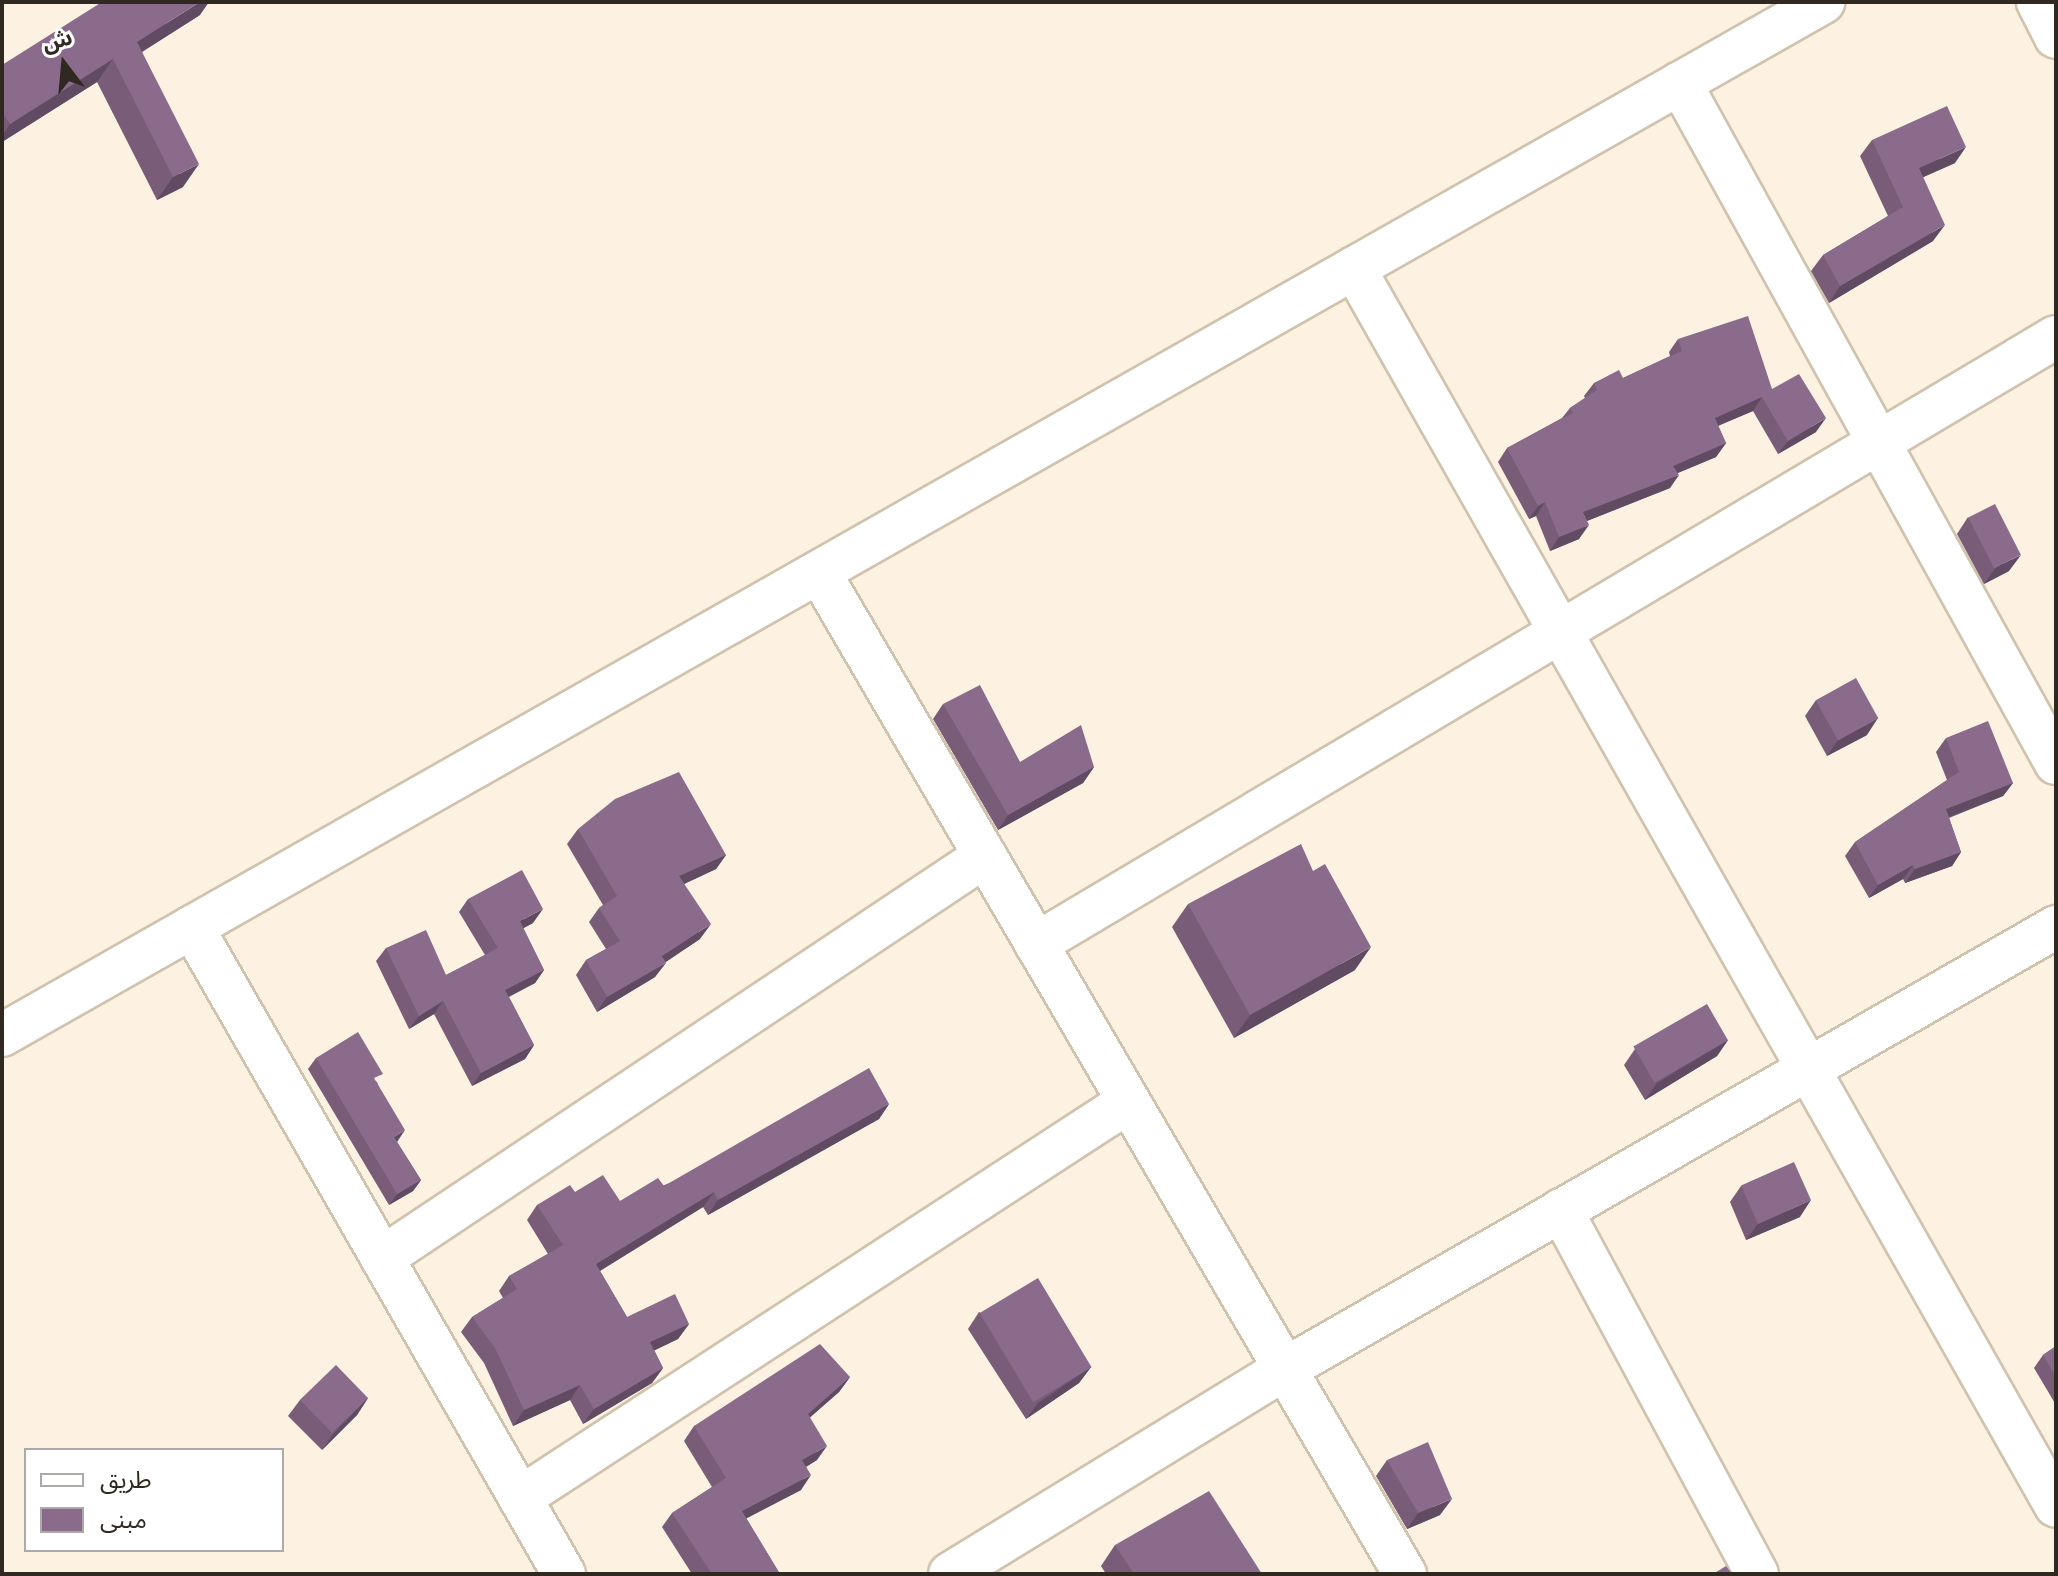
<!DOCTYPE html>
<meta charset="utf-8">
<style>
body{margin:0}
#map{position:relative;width:2058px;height:1576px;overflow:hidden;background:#fdf2e1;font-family:"DM Sans","Noto Sans Arabic",sans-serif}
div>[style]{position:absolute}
.roads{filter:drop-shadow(2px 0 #d0c3ae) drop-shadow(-2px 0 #d0c3ae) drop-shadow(0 2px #d0c3ae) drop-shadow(0 -2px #d0c3ae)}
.minor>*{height:42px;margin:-21px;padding:0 21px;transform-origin:21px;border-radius:21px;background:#fff}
.wall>*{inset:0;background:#785c78}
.shaded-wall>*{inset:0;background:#614b62}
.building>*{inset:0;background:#8b6b8c;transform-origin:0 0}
span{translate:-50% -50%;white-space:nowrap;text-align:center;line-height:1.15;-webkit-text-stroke:8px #fff;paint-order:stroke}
.frame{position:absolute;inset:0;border:4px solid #2f2921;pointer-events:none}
.legend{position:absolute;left:24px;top:1448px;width:260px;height:104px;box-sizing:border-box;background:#fff;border:2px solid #aca9a6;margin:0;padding:10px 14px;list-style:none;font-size:24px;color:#2f2921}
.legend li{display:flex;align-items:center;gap:16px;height:40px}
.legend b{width:40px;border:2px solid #aca9a6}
.north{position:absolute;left:24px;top:24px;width:80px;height:80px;-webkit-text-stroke:6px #fff;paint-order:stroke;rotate:344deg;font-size:22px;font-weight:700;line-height:32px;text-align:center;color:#2f2921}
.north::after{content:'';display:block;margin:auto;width:28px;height:36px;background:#2f2921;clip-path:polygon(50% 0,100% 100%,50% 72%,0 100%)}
</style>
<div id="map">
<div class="roads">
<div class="minor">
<i style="left:2038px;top:2px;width:39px;rotate:63deg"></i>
<i style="left:1680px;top:83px;width:777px;rotate:61.06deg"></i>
<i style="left:1354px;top:268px;width:1423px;rotate:60.44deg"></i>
<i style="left:819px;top:572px;width:1161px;rotate:59.68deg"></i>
<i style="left:192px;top:927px;width:746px;rotate:60.1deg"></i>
<i style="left:1036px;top:944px;width:1187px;rotate:-30.76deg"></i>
<i style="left:2px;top:1035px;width:2094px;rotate:-29.56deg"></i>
<i style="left:1561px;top:1210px;width:413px;rotate:61.7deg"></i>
<i style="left:382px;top:1258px;width:725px;rotate:-33.69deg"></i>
<i style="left:520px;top:1498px;width:726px;rotate:-33.08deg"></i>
<i style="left:950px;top:1574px;width:393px;rotate:-31.5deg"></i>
<i style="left:1285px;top:1369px;width:889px;rotate:-29.82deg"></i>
</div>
</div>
<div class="wall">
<i style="clip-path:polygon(200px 15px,142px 52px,183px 187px,157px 200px,97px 82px,2px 142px,2px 65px)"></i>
<i style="clip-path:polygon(1872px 140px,1955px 163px,1923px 177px,1933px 241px,1829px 303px,1811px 271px,1823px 255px,1888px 216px,1860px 156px)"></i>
<i style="clip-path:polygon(1678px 339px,1772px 389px,1816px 432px,1778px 454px,1753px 411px,1718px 426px,1726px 443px,1716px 457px,1678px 473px,1670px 488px,1587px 521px,1579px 539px,1550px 551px,1536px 516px,1529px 519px,1498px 462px,1507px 448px,1562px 418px,1570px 408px,1585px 398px,1584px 396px,1594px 383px,1623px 378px,1670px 356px,1669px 352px)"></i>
<i style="clip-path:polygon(1968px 517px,2009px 571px,1984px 584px,1957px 534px)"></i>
<i style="clip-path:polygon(1816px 700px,1867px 735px,1827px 756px,1805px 716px)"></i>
<i style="clip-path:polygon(943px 704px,1020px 762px,1094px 767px,1083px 783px,998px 830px,933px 719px)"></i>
<i style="clip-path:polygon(1946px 738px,2013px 783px,2003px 796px,1949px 818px,1961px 852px,1952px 866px,1905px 883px,1903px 879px,1869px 898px,1845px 856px,1855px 842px,1947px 780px,1936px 752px)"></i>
<i style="clip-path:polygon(578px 829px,726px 855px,716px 869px,684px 884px,700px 939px,665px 962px,655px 977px,597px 1012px,576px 975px,586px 960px,606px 949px,589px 922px,599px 908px,603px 905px,567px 844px)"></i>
<i style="clip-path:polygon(468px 899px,533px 923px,523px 928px,544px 970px,535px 983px,509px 997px,534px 1045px,525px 1059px,472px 1086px,434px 1014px,409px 1029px,376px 961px,386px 948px,446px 975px,485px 955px,459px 912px)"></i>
<i style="clip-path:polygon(1188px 904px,1355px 970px,1234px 1038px,1172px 927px)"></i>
<i style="clip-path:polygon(1728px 1040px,1717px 1056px,1645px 1100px,1624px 1065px,1635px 1049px)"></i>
<i style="clip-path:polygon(316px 1058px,377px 1082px,397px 1142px,421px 1180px,413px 1191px,389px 1205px,308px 1069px)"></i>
<i style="clip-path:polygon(889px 1104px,879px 1119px,708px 1215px,703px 1207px,600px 1271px,627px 1317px,689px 1324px,678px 1339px,654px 1350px,663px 1368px,652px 1383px,583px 1424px,570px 1400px,513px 1426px,484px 1363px,461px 1332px,472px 1317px,503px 1298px,499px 1291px,509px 1276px,548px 1254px,527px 1220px,537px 1205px,575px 1192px,620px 1201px)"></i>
<i style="clip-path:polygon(1741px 1186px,1800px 1217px,1746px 1240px,1730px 1202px)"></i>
<i style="clip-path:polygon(979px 1312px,1091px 1367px,1079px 1383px,1026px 1419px,968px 1329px)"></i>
<i style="clip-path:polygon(2056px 1346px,2056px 1405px,2034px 1368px,2043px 1355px)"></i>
<i style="clip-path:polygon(850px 1377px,839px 1392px,810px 1417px,817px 1460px,806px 1467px,801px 1490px,746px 1518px,780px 1574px,692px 1574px,662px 1527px,672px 1513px,712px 1487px,684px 1441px,694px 1426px)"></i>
<i style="clip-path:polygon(368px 1398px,357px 1415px,322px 1450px,288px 1416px,300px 1400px)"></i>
<i style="clip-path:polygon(1387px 1460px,1440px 1515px,1407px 1529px,1376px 1476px)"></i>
<i style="clip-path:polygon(1115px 1545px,1262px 1574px,1106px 1574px,1101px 1566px)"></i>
</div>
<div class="shaded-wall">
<i style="clip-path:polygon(200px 2px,209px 2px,200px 15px,121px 65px,137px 42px)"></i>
<i style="clip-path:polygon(113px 59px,97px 82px,2px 142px,2px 136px,10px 124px)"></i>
<i style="clip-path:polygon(1966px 147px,1955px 163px,1908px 184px,1919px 168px)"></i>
<i style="clip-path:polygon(199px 164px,183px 187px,157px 200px,173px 177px)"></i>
<i style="clip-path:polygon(1945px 225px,1933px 241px,1829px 303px,1840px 286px)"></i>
<i style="clip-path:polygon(1762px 397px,1753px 411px,1705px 431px,1715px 418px)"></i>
<i style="clip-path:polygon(1826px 418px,1816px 432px,1778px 454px,1788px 441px)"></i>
<i style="clip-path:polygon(1726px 443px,1716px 457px,1663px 479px,1673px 466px)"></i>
<i style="clip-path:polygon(1679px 475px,1670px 488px,1574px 526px,1583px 512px)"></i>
<i style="clip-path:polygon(1545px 502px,1536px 516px,1529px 519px,1538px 506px)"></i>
<i style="clip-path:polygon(1589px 525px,1579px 539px,1550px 551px,1559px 537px)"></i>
<i style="clip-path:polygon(2021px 555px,2009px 571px,1984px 584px,1996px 567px)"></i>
<i style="clip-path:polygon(1878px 718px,1867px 735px,1827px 756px,1838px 740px)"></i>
<i style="clip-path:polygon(1094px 767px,1083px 783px,998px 830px,1008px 815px)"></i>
<i style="clip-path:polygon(2013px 783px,2003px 796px,1936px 822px,1946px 809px)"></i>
<i style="clip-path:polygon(1961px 852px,1952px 866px,1905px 883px,1915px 869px)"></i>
<i style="clip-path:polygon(726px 855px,716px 869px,669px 891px,679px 876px)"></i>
<i style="clip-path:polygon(1913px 865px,1903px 879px,1869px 898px,1878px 885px)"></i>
<i style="clip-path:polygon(543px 909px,533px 923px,511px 935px,520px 921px)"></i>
<i style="clip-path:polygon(711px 924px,700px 939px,657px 968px,666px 963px,655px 977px,597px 1012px,607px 997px,662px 956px)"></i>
<i style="clip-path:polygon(1371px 947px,1355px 970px,1234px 1038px,1250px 1015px)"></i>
<i style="clip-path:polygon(544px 970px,535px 983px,496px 1003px,505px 990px)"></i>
<i style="clip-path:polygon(443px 1001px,434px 1014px,409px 1029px,419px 1016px)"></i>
<i style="clip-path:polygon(1728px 1040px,1717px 1056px,1645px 1100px,1657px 1083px)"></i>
<i style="clip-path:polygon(534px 1045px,525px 1059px,472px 1086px,481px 1073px)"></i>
<i style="clip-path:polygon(889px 1104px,879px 1119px,708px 1215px,718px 1200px)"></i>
<i style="clip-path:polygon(405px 1130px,397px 1142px,386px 1148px,394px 1137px)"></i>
<i style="clip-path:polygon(421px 1180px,413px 1191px,389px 1205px,397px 1194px)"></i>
<i style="clip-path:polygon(714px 1192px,703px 1207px,585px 1280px,596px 1264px)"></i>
<i style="clip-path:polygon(1811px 1200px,1800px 1217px,1746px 1240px,1758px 1224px)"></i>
<i style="clip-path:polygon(689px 1324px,678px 1339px,639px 1358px,650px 1342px)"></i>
<i style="clip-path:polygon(1091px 1367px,1079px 1383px,1026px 1419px,1038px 1403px)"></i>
<i style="clip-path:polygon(663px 1368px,652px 1383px,583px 1424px,594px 1409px)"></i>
<i style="clip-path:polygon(850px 1377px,839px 1392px,798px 1428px,808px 1414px)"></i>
<i style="clip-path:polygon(580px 1385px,570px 1400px,513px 1426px,524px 1410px)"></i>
<i style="clip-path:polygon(368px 1398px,357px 1415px,322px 1450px,334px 1433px)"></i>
<i style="clip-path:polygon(827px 1446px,817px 1460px,792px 1475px,802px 1460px)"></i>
<i style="clip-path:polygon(811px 1475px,801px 1490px,732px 1526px,742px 1511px)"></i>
<i style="clip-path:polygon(1452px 1499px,1440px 1515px,1407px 1529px,1418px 1513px)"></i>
</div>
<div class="building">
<i style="clip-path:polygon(102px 2px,200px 2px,137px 42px,199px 164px,173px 177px,113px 59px,10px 124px,2px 112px,2px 65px)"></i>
<i style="clip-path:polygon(1947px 106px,1966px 147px,1919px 168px,1945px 225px,1840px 286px,1823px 255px,1903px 207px,1872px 140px)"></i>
<i style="clip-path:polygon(1748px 316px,1772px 389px,1799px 374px,1826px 418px,1788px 441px,1762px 397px,1715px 418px,1726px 443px,1673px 466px,1679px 475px,1583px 512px,1589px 525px,1559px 537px,1545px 502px,1538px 506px,1507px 448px,1573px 413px,1570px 408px,1597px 390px,1594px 383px,1619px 370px,1623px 378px,1682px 351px,1678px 339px)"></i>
<i style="left:1995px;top:504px;width:57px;height:30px;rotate:63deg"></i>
<i style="left:1856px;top:678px;width:46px;height:46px;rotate:61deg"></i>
<i style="clip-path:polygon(980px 685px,1020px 762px,1081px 725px,1094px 767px,1008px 815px,943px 704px)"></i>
<i style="clip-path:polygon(1988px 721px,2013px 783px,1946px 809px,1961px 852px,1915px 869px,1913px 865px,1878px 885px,1855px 842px,1959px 772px,1946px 738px)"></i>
<i style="clip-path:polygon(679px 772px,726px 855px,679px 876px,711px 924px,662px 956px,666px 963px,607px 997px,586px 960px,620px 941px,599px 908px,617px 896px,578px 829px,615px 799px)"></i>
<i style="clip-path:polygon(1301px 844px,1313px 871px,1325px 864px,1371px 947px,1250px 1015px,1188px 904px)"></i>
<i style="clip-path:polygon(522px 870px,543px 909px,520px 921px,544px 970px,505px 990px,534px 1045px,481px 1073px,443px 1001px,419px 1016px,386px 948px,426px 930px,446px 975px,498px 948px,468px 899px)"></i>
<i style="left:1707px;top:1004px;width:42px;height:85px;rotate:60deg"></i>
<i style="clip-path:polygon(358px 1032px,383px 1074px,374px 1078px,405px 1130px,394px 1137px,421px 1180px,397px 1194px,316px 1058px)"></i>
<i style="clip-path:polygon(869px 1068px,889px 1104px,718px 1200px,714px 1192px,596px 1264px,627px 1317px,675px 1294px,689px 1324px,650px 1342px,663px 1368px,594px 1409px,580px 1385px,524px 1410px,495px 1348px,472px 1317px,517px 1289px,509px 1276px,563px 1245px,537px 1205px,570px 1185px,575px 1192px,603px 1175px,620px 1201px,658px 1178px,664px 1186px)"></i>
<i style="left:1794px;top:1162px;width:42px;height:58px;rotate:66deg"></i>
<i style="left:1038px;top:1278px;width:104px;height:68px;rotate:59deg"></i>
<i style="clip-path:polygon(820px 1344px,850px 1377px,808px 1414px,827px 1446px,802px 1460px,811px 1475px,742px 1511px,780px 1574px,712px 1574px,672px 1513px,726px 1478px,694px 1426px)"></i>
<i style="clip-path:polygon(2056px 1346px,2056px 1377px,2043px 1355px)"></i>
<i style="left:336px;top:1365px;width:46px;height:50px;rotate:46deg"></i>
<i style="clip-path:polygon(1428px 1442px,1452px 1499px,1418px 1513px,1387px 1460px)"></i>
<i style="clip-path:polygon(1209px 1491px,1262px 1574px,1134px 1574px,1115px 1545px)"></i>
<i style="clip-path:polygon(1726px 1566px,1732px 1574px,1713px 1574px)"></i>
</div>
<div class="frame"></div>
<ul class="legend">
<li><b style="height:10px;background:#fff"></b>طريق</li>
<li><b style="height:22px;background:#8b6b8c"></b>مبنى</li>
</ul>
<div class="north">ش</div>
</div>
